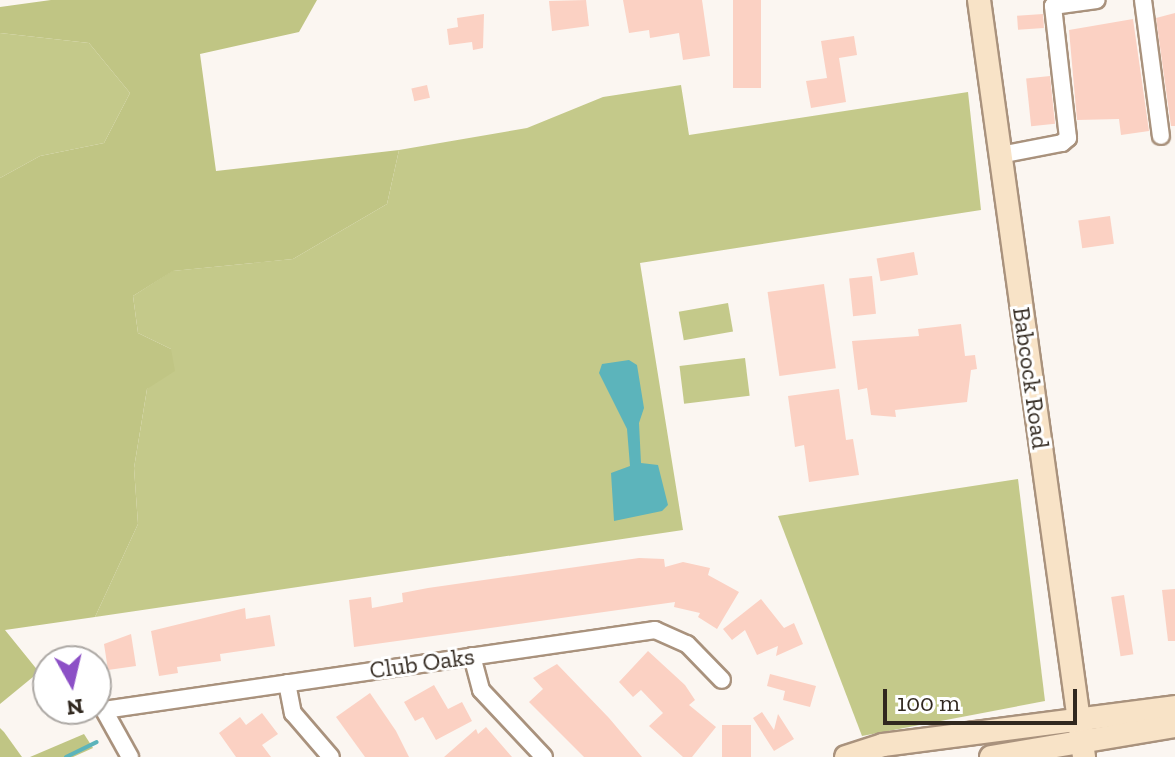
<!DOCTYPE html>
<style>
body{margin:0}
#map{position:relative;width:1175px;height:757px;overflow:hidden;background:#fbf6f1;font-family:"Zilla Slab",serif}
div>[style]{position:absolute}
.green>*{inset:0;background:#c4c98a;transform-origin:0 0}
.forest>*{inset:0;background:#c0c584}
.water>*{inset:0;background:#5cb4bb}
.stream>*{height:4px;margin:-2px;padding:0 2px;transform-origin:2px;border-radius:2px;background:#5cb4bb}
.building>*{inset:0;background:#fbd1c3;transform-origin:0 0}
.roads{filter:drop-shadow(2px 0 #a9927d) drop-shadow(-2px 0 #a9927d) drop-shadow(0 2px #a9927d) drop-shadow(0 -2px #a9927d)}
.street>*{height:16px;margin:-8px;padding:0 8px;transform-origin:8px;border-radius:8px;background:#fff}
.secondary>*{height:22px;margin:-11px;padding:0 11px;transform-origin:11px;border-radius:11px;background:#f8e3c7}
span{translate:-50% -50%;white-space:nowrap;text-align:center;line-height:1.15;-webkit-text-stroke:6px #fff;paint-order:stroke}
.street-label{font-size:24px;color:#31281f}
.north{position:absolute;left:32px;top:645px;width:80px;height:80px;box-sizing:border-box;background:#fff;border:2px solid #ada9a5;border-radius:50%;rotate:172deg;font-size:22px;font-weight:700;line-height:32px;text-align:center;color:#31281f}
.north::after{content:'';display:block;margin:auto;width:28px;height:36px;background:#8c50c6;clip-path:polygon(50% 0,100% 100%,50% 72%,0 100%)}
.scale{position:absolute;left:883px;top:689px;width:194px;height:36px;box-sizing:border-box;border:4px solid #31281f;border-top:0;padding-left:10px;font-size:24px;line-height:28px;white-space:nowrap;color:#31281f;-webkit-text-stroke:6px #fff;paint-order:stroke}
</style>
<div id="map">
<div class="green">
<i style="clip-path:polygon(0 33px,89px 43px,130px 93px,104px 143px,40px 156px,0 178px)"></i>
<i style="clip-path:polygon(681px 85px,689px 135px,968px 92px,981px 210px,640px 263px,683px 530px,95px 617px,138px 524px,134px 468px,147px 389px,171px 349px,138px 333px,133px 296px,172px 271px,293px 259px,387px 204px,399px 150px,527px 128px,603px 97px)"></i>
<i style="left:728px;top:303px;width:29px;height:50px;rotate:80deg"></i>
<i style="left:745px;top:358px;width:38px;height:66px;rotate:83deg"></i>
<i style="clip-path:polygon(1018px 479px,1045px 701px,862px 736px,778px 516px)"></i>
</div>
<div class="forest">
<i style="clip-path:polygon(51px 0,317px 0,299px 32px,200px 54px,216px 171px,399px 150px,387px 204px,293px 259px,173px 271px,133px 296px,138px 333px,171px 349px,175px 371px,147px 389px,134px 468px,138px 524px,95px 617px,5px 630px,39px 672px,0 704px,0 178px,40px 156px,104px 143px,130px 93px,89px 43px,0 33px,0 7px)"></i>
<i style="clip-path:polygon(0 728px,4px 732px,22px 757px,0 757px)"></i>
<i style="clip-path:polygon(84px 734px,93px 748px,73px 757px,30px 757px)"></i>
</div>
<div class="water">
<i style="clip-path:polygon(629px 360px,637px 365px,644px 408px,639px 423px,641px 463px,658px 465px,668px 505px,662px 511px,614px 521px,611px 473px,630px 466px,627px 429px,599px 373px,602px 364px)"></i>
</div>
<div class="stream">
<i style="left:66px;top:757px;width:34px;rotate:-26deg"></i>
</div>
<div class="building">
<i style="clip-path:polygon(586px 0,589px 26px,552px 31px,549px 1px)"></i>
<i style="clip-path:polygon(623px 0,702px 0,710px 56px,683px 60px,679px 33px,650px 38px,649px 30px,629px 33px)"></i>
<i style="left:733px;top:0;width:28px;height:88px"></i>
<i style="clip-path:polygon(1175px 13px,1175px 126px,1171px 126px,1156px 18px)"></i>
<i style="clip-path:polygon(484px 14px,483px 48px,473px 50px,472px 42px,449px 45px,447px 29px,458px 27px,457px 18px)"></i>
<i style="left:1043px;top:14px;width:14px;height:26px;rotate:86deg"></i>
<i style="clip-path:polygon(1133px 19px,1149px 131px,1121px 135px,1119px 119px,1077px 120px,1069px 30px)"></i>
<i style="clip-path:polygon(854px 36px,857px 55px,839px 58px,846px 102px,811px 108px,806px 81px,827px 78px,821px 41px)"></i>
<i style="left:1050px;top:76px;width:48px;height:24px;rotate:84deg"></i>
<i style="left:427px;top:85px;width:13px;height:16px;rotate:77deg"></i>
<i style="left:1110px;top:216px;width:28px;height:32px;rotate:82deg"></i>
<i style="left:914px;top:252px;width:23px;height:38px;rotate:80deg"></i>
<i style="left:872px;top:276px;width:38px;height:23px;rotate:84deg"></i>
<i style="left:824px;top:284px;width:85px;height:57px;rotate:82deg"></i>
<i style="clip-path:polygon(961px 324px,965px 356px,975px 355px,977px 369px,971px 370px,967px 402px,895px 410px,896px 417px,871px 415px,867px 388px,858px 390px,852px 341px,919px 336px,918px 329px)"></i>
<i style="clip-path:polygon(839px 389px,846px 440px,853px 439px,859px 475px,809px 482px,804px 445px,795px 447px,788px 396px)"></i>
<i style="clip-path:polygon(639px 558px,664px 559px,665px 567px,683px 562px,710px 568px,708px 575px,739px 592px,717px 629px,698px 617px,700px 613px,674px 607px,675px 602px,354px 647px,349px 600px,371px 597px,372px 608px,403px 602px,402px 593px,428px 588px)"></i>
<i style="clip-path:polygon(1175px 589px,1175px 641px,1168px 641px,1162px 590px)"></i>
<i style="left:1124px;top:595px;width:60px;height:13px;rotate:81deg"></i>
<i style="clip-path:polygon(761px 599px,784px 628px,794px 623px,803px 644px,776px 656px,778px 646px,757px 655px,745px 630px,732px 640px,723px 629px)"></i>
<i style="clip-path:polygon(245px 608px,246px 619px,270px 615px,275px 646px,220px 654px,221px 661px,177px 667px,178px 673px,159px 676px,151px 631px)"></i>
<i style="clip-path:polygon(131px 634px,136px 666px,108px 670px,104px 644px)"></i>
<i style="clip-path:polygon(648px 651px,685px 685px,695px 700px,689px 705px,716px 727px,692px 757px,683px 757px,649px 726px,663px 713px,641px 690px,633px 697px,619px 682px)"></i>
<i style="clip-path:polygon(557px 664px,609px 718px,642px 757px,584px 757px,529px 702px,543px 689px,533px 678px)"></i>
<i style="clip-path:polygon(770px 674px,816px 686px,810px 707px,783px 700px,785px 691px,767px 686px)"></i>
<i style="clip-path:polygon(434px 685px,448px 709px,462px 702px,472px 721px,436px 740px,423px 717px,415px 721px,404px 702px)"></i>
<i style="clip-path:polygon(370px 693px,396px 731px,409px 757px,365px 757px,336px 717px)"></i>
<i style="clip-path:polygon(762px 712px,774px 730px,778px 714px,794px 739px,774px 751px,753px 718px)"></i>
<i style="clip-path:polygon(262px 713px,278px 734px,262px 745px,271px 757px,236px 757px,219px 733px,240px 717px,246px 725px)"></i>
<i style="left:722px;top:725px;width:29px;height:32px"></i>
<i style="clip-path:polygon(486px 727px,512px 757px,444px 757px,476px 729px,478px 734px)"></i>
</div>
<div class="roads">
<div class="street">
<i style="left:1143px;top:0;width:137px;rotate:82.5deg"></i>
<i style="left:1000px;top:155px;width:63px;rotate:-11deg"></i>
<i style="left:1062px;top:143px;width:8px;rotate:-40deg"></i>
<i style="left:1068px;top:138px;width:133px;rotate:-96.5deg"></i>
<i style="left:1053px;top:6px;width:44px;rotate:-7.8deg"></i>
<i style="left:472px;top:656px;width:35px;rotate:75deg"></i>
<i style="left:481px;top:690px;width:92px;rotate:46.8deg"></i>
<i style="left:287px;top:683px;width:31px;rotate:79deg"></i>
<i style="left:293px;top:713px;width:58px;rotate:49.2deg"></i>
<i style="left:130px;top:757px;width:54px;rotate:-119deg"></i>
<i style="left:104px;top:710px;width:557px;rotate:-8.26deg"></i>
<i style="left:655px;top:630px;width:35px;rotate:24deg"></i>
<i style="left:687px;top:644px;width:50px;rotate:45.8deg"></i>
</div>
<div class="secondary">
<i style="left:979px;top:0;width:764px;rotate:82.1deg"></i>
<i style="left:846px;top:757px;width:39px;rotate:-18deg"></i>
<i style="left:883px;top:745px;width:294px;rotate:-7.4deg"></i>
<i style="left:991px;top:757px;width:187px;rotate:-9.6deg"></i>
</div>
</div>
<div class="street-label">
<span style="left:1031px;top:378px;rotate:82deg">Babcock Road</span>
<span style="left:422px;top:663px;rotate:-8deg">Club Oaks</span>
</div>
<div class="north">N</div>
<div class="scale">100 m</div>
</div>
